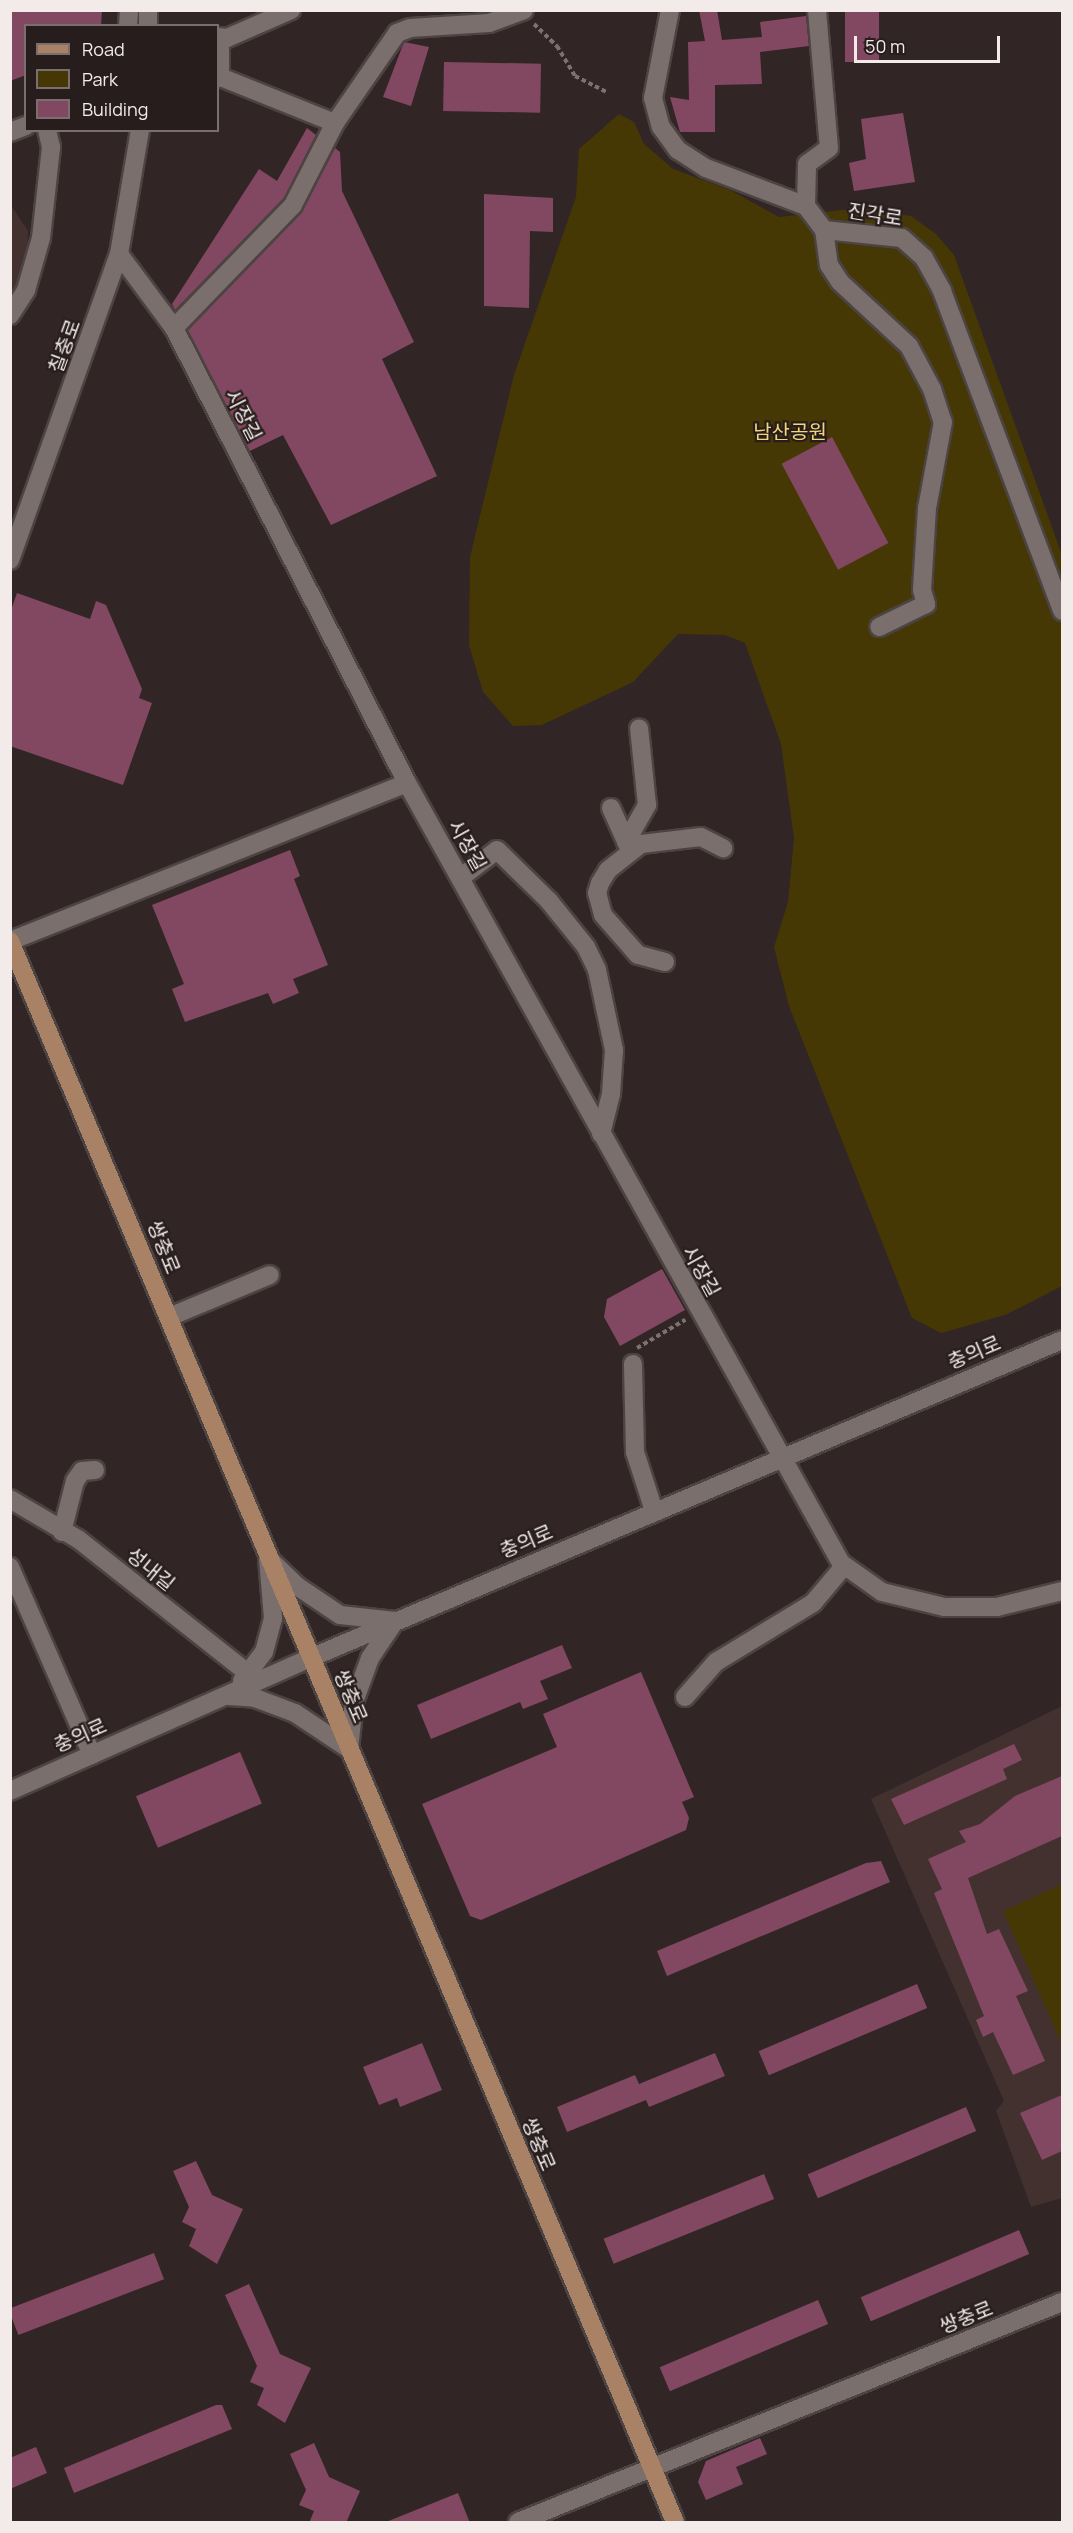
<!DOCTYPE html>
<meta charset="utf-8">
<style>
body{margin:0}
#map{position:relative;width:1073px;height:2533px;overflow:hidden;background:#312625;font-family:Manrope,"Noto Sans KR",sans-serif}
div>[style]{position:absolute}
.built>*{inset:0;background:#42312f}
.green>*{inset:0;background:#453805}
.building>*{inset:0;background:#834861;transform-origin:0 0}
.path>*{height:4px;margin-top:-2px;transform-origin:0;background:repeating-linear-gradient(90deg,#7b7271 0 4.5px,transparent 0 7.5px)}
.roads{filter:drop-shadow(2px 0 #4c4443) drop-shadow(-2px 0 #4c4443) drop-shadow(0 2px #4c4443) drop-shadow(0 -2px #4c4443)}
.minor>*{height:18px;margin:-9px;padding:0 9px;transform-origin:9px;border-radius:9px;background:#7b6f6d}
.major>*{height:18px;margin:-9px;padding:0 9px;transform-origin:9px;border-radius:9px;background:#a98265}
span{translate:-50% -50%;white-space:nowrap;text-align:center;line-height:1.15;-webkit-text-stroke:4.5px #271d1c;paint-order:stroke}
.street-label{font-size:20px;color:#f2ebea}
.park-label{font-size:20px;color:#f2d67a}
.frame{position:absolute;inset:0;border:12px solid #f2ebea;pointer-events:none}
.legend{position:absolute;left:24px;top:24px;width:195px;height:108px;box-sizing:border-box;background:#271d1c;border:2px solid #786f6e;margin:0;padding:8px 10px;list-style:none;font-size:18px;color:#f2ebea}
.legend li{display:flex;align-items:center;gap:12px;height:30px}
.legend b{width:30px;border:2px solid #786f6e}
.scale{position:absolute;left:854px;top:36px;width:146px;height:27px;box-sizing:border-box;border:3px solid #f2ebea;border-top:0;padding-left:8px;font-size:18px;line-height:21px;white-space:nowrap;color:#f2ebea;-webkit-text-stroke:4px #271d1c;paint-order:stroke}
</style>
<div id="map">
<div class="built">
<i style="clip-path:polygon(11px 205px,28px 231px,27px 272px,11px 300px)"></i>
<i style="clip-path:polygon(1062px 1706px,1062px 2198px,1031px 2207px,996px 2111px,1004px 2101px,871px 1799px)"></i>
</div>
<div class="green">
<i style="clip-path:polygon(619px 114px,634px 122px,644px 144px,673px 169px,730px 190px,779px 217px,860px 208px,911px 216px,936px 234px,954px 255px,1062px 555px,1062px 1286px,1005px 1315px,941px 1333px,912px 1318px,789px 1006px,774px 947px,788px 902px,794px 838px,781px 744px,745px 643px,725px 635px,678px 634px,633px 682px,542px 725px,513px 726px,483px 692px,469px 645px,470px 557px,514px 375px,576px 197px,579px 149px)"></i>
<i style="clip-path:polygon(1062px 1884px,1062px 2045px,1003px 1911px)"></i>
</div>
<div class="building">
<i style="clip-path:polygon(10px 10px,102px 10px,101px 26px,26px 26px,26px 75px,10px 81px)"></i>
<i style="clip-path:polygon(699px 10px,717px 10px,722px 40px,762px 37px,760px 22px,806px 16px,809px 46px,760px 52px,762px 84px,715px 85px,715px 132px,680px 132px,670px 97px,689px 100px,688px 42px,705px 41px)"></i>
<i style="left:845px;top:10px;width:34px;height:52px"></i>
<i style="clip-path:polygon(404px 42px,429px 47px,411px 106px,383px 97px)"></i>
<i style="left:444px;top:62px;width:97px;height:49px;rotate:1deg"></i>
<i style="clip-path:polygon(903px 113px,915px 182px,854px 191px,849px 163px,866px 159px,861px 119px)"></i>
<i style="clip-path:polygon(307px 128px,316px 135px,284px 198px,175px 310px,172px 304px,259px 169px,277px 181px)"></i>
<i style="clip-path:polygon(335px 148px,340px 152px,342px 191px,414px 342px,382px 359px,437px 476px,331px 525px,283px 435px,250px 451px,188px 330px,301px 213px)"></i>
<i style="clip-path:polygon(484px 194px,553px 198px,553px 232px,530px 231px,529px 308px,484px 306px)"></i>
<i style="left:832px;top:437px;width:120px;height:57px;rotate:62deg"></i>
<i style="clip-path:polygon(17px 593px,90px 619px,96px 601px,106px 605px,142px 689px,139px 698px,152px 703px,123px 785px,10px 746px,10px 613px)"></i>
<i style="clip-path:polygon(290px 850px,300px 876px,294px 879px,328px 965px,293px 979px,299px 993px,273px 1004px,268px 993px,185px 1022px,172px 989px,184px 984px,152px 905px)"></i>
<i style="clip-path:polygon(662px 1269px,685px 1310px,620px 1346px,604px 1317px,607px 1299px)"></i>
<i style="clip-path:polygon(562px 1645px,572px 1668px,540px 1681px,548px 1699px,523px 1709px,520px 1702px,431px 1739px,417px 1705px)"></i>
<i style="clip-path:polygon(641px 1672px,694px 1797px,682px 1802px,689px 1818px,686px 1830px,481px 1920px,470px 1916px,422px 1804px,557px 1747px,543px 1714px)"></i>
<i style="clip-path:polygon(1014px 1744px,1022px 1760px,1003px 1769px,1007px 1779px,904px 1825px,891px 1799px)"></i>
<i style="left:240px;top:1752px;width:56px;height:113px;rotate:67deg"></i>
<i style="clip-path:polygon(1062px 1776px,1062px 1836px,968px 1878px,987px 1934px,999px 1929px,1028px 1991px,1016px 1996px,1045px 2061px,1013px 2075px,993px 2032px,983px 2037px,976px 2020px,984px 2016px,934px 1893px,942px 1889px,928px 1859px,966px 1842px,959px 1831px,980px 1824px,1015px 1796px)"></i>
<i style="clip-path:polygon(881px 1861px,890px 1882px,667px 1976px,657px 1951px,866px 1863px)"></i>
<i style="left:917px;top:1984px;width:26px;height:172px;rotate:67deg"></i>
<i style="clip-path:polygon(422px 2043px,442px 2090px,400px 2107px,397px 2098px,379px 2105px,363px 2067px)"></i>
<i style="clip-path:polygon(715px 2053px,725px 2076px,649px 2107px,646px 2100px,567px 2132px,557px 2107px,635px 2075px,639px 2084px)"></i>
<i style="clip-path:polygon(1062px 2095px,1062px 2151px,1042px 2160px,1020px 2113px)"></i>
<i style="left:966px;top:2107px;width:26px;height:172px;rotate:67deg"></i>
<i style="clip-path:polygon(196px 2161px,212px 2195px,243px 2209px,217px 2264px,189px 2246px,196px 2229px,182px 2222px,189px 2207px,173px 2171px)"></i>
<i style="left:764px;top:2174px;width:27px;height:173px;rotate:68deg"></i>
<i style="left:1019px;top:2230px;width:26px;height:172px;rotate:67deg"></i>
<i style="left:154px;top:2253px;width:28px;height:156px;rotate:69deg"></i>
<i style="clip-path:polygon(249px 2284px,280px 2354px,311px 2368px,285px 2423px,257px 2405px,264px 2388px,250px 2382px,257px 2366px,225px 2295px)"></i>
<i style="left:818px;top:2300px;width:26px;height:172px;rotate:67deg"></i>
<i style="clip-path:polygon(216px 2405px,222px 2405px,232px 2429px,74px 2493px,64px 2468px)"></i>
<i style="clip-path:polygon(760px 2438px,767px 2454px,736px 2467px,743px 2484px,706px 2500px,698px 2482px,706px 2461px)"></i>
<i style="clip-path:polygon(314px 2443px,329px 2477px,360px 2491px,346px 2523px,309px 2523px,314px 2511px,299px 2505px,306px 2490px,290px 2454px)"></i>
<i style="clip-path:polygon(36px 2447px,47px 2473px,10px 2489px,10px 2458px)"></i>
<i style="clip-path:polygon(458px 2493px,470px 2523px,386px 2523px,386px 2522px)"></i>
</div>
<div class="path">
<i style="left:534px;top:24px;width:32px;rotate:44deg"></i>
<i style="left:557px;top:46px;width:35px;rotate:59deg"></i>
<i style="left:575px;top:76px;width:37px;rotate:27deg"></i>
<i style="left:637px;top:1348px;width:56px;rotate:-30.3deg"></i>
</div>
<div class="roads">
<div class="minor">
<i style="left:670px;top:10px;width:90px;rotate:100.9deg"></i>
<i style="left:653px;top:98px;width:30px;rotate:75deg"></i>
<i style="left:661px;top:127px;width:29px;rotate:54deg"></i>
<i style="left:678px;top:150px;width:33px;rotate:33deg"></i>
<i style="left:706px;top:168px;width:107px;rotate:20.8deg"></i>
<i style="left:806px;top:206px;width:30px;rotate:53deg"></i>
<i style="left:824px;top:230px;width:78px;rotate:5.9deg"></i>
<i style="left:902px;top:238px;width:30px;rotate:42deg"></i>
<i style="left:924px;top:258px;width:38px;rotate:61deg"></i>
<i style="left:942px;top:291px;width:342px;rotate:69.4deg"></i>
<i style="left:128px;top:26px;width:16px;rotate:-86deg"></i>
<i style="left:148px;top:26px;width:16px;rotate:-90deg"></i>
<i style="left:218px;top:37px;width:9px;rotate:6deg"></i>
<i style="left:227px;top:38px;width:70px;rotate:-23.6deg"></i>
<i style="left:220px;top:49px;width:29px;rotate:90deg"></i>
<i style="left:218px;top:76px;width:126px;rotate:21.9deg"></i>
<i style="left:10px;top:132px;width:17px;rotate:-21deg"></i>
<i style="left:806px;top:206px;width:42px;rotate:-88.6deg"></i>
<i style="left:807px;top:164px;width:27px;rotate:-36deg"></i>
<i style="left:829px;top:148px;width:139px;rotate:-95deg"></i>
<i style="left:824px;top:230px;width:35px;rotate:82deg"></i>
<i style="left:829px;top:265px;width:20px;rotate:57deg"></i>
<i style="left:840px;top:282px;width:94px;rotate:42.8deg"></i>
<i style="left:909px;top:346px;width:49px;rotate:61.9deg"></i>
<i style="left:932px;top:389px;width:35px;rotate:72deg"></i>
<i style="left:943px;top:422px;width:87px;rotate:100.5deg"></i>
<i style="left:927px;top:508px;width:82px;rotate:93.5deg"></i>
<i style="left:922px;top:590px;width:15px;rotate:74deg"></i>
<i style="left:926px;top:604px;width:52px;rotate:153.9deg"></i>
<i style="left:119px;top:254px;width:92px;rotate:53.4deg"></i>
<i style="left:174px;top:328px;width:511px;rotate:62.88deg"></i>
<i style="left:407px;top:783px;width:893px;rotate:60.91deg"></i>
<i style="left:841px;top:1563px;width:50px;rotate:35.3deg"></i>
<i style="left:882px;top:1592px;width:64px;rotate:13.6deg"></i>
<i style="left:944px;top:1607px;width:53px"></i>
<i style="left:997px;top:1607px;width:67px;rotate:-13.8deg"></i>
<i style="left:10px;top:315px;width:30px;rotate:-57deg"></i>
<i style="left:26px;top:290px;width:54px;rotate:-73.9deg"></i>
<i style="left:41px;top:238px;width:92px;rotate:-83.7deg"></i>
<i style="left:51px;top:147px;width:17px;rotate:-103deg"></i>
<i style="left:174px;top:328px;width:171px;rotate:-45.9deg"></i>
<i style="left:293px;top:205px;width:92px;rotate:-62.9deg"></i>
<i style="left:335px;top:123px;width:109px;rotate:-55.4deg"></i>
<i style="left:397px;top:33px;width:14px;rotate:-21deg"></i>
<i style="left:410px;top:28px;width:79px;rotate:-3.6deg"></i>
<i style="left:489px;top:23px;width:37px;rotate:-20deg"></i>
<i style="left:10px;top:560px;width:325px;rotate:-70.4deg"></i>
<i style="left:119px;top:254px;width:126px;rotate:-80.4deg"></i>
<i style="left:611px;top:808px;width:46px;rotate:65.7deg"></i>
<i style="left:626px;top:842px;width:43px;rotate:-60.4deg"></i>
<i style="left:647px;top:805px;width:77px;rotate:-95.9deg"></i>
<i style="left:460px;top:878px;width:46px;rotate:-37.1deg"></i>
<i style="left:497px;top:850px;width:73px;rotate:44.4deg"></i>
<i style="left:549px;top:901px;width:59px;rotate:51.2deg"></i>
<i style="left:586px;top:947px;width:25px;rotate:64deg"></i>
<i style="left:597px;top:970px;width:82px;rotate:78deg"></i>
<i style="left:614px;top:1050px;width:44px;rotate:93.9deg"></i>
<i style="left:611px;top:1094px;width:41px;rotate:104deg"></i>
<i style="left:10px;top:941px;width:427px;rotate:-21.7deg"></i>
<i style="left:665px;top:962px;width:28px;rotate:-165deg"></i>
<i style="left:638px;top:955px;width:53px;rotate:-131.2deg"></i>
<i style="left:603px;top:915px;width:23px;rotate:-105deg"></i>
<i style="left:597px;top:893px;width:10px;rotate:-73deg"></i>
<i style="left:600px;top:883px;width:15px;rotate:-58deg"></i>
<i style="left:608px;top:870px;width:42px;rotate:-38.2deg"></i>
<i style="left:641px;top:844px;width:60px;rotate:-6.7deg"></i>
<i style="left:701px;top:837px;width:25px;rotate:27deg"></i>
<i style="left:169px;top:1317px;width:109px;rotate:-22.6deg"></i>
<i style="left:633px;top:1364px;width:88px;rotate:88.7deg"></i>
<i style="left:635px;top:1452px;width:62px;rotate:72.1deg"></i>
<i style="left:10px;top:1499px;width:79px;rotate:30.5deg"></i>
<i style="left:78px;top:1539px;width:229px;rotate:38.3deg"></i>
<i style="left:62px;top:1532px;width:53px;rotate:-75.7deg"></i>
<i style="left:75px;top:1481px;width:12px;rotate:-55deg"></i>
<i style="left:82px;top:1471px;width:13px;rotate:-4deg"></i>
<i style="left:10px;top:1567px;width:205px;rotate:66.4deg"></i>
<i style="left:242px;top:1681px;width:36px;rotate:-53deg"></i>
<i style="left:264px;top:1652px;width:35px;rotate:-75deg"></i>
<i style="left:273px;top:1618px;width:59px;rotate:-94.8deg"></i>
<i style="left:229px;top:1696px;width:26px;rotate:4deg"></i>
<i style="left:255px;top:1698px;width:43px;rotate:20.6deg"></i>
<i style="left:295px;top:1713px;width:65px;rotate:33.7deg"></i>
<i style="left:349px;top:1749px;width:47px;rotate:-83.9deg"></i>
<i style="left:354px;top:1702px;width:47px;rotate:-70deg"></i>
<i style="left:370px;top:1658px;width:45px;rotate:-56deg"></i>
<i style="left:395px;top:1621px;width:55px;rotate:-173.8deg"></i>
<i style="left:340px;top:1615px;width:52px;rotate:-146deg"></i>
<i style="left:297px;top:1586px;width:36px;rotate:-136deg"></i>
<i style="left:685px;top:1697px;width:47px;rotate:-48.5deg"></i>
<i style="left:716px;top:1662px;width:114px;rotate:-31.3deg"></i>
<i style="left:813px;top:1603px;width:48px;rotate:-50deg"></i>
<i style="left:10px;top:1791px;width:328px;rotate:-23.9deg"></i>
<i style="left:310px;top:1658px;width:816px;rotate:-22.92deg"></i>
<i style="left:518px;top:2522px;width:587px;rotate:-22.02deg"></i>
</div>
<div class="major">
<i style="left:10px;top:941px;width:1715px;rotate:67.19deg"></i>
</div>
</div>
<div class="street-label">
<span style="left:875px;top:214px;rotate:9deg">진각로</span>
<span style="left:64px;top:346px;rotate:-70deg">칠충로</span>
<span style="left:244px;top:415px;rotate:63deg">시장길</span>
<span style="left:468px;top:845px;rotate:61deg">시장길</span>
<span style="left:164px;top:1247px;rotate:68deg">쌍충로</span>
<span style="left:702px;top:1271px;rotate:61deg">시장길</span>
<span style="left:974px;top:1352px;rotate:-23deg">충의로</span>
<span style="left:526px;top:1541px;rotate:-23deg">충의로</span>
<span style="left:151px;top:1569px;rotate:39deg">성내길</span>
<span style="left:351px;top:1696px;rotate:67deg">쌍충로</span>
<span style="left:80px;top:1735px;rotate:-24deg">충의로</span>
<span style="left:539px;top:2144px;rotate:67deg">쌍충로</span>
<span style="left:966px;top:2317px;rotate:-22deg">쌍충로</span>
</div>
<div class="park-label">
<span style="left:790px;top:431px">남산공원</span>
</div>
<div class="frame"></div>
<ul class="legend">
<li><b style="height:8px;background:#a98265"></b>Road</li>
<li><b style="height:16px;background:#453805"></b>Park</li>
<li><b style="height:16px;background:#834861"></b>Building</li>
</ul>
<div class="scale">50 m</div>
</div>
